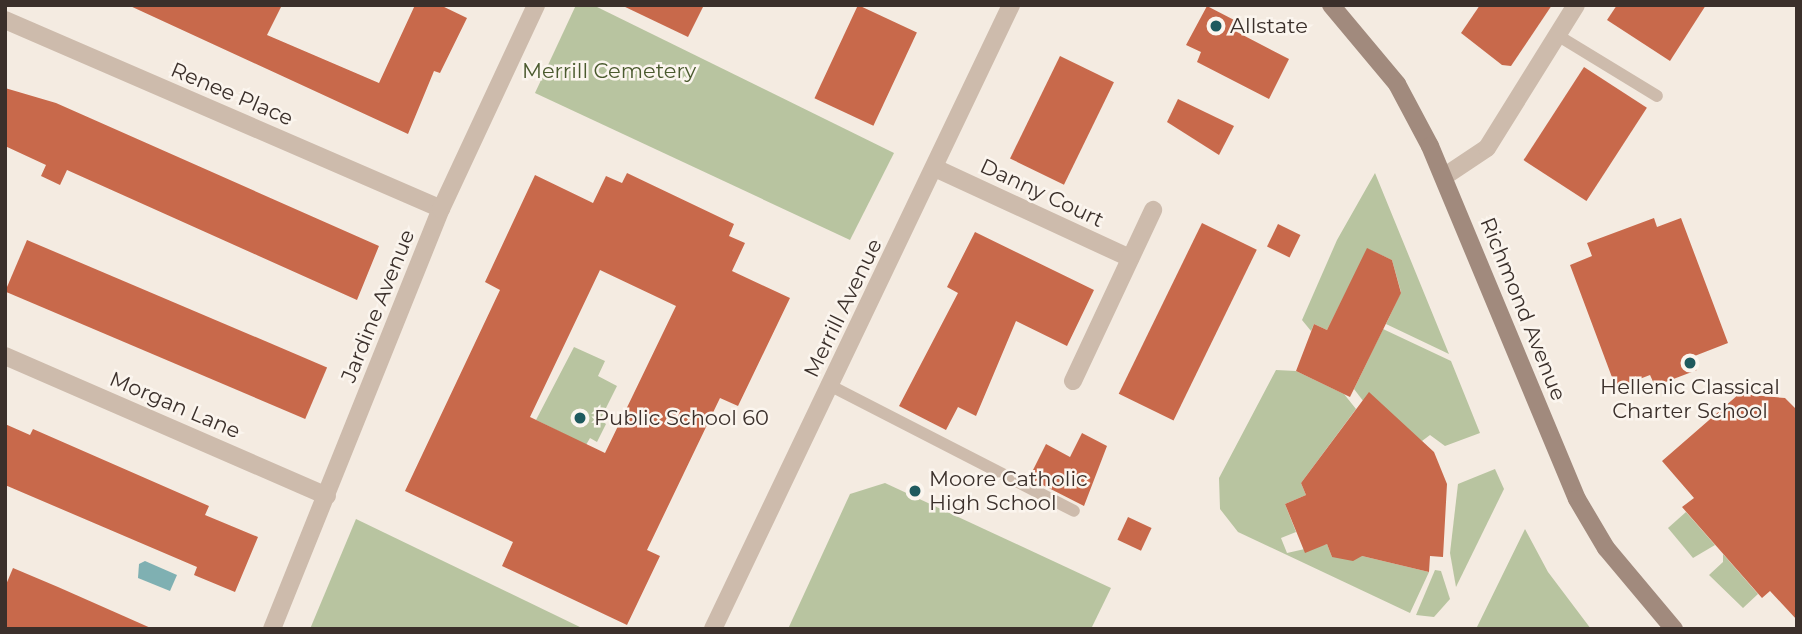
<!DOCTYPE html>
<style>
body{margin:0}
#map{position:relative;width:1802px;height:634px;overflow:hidden;background:#f4ebe1;font-family:Montserrat,sans-serif}
div>[style]{position:absolute}
.green>*{inset:0;background:#b8c4a0}
.water>*{inset:0;background:#7fb0b2}
.building>*{inset:0;background:#c8694b;transform-origin:0 0}
.lane>*{height:12px;margin:-6px;padding:0 6px;transform-origin:6px;border-radius:6px;background:#cdbbac}
.street>*{height:18px;margin:-9px;padding:0 9px;transform-origin:9px;border-radius:9px;background:#cdbbac}
.secondary>*{height:18px;margin:-9px;padding:0 9px;transform-origin:9px;border-radius:9px;background:#a18a7d}
.dots>*{width:19px;height:19px;translate:-50% -50%;box-sizing:border-box;border:4px solid #fbf5ee;border-radius:50%}
span{translate:-50% -50%;white-space:nowrap;text-align:center;line-height:1.15;-webkit-text-stroke:5px #fbf5ee;paint-order:stroke}
.poi-label{font-size:21px;color:#3b302b}
.left{translate:0 -50%;text-align:left}
.park-label{font-size:21px;color:#4a5a2e}
.street-label{font-size:21px;color:#3b302b}
.frame{position:absolute;inset:0;border:7px solid #3b302b;pointer-events:none}
</style>
<div id="map">
<div class="green">
<i style="clip-path:polygon(576px 5px,593px 5px,894px 153px,850px 240px,535px 93px)"></i>
<i style="clip-path:polygon(1375px 173px,1449px 354px,1386px 324px,1401px 292px,1392px 260px,1368px 249px,1327px 330px,1314px 324px,1311px 331px,1302px 320px,1337px 240px)"></i>
<i style="clip-path:polygon(1383px 329px,1451px 361px,1480px 433px,1445px 446px,1430px 435px,1422px 441px,1373px 414px,1354px 389px)"></i>
<i style="clip-path:polygon(574px 347px,605px 361px,598px 376px,617px 386px,600px 420px,606px 424px,597px 442px,590px 438px,586px 445px,536px 420px)"></i>
<i style="clip-path:polygon(1276px 370px,1296px 371px,1344px 394px,1356px 409px,1301px 483px,1306px 495px,1285px 504px,1296px 532px,1281px 538px,1287px 553px,1327px 544px,1332px 557px,1362px 556px,1429px 572px,1410px 613px,1238px 532px,1220px 509px,1219px 478px)"></i>
<i style="clip-path:polygon(1495px 469px,1504px 489px,1456px 587px,1450px 553px,1458px 484px)"></i>
<i style="clip-path:polygon(885px 483px,1111px 588px,1091px 629px,788px 629px,850px 494px)"></i>
<i style="clip-path:polygon(1686px 512px,1715px 545px,1693px 558px,1668px 528px)"></i>
<i style="clip-path:polygon(356px 519px,584px 629px,310px 629px)"></i>
<i style="clip-path:polygon(1525px 529px,1548px 572px,1591px 629px,1476px 629px)"></i>
<i style="clip-path:polygon(1723px 554px,1758px 594px,1743px 608px,1709px 575px,1723px 562px)"></i>
<i style="clip-path:polygon(1435px 570px,1441px 571px,1450px 599px,1434px 617px,1416px 615px)"></i>
</div>
<div class="water">
<i style="clip-path:polygon(145px 561px,177px 575px,170px 591px,138px 578px,139px 564px)"></i>
</div>
<div class="building">
<i style="clip-path:polygon(128px 5px,282px 5px,267px 35px,379px 83px,415px 5px,440px 5px,467px 18px,440px 73px,434px 71px,408px 134px)"></i>
<i style="clip-path:polygon(621px 5px,704px 5px,688px 37px)"></i>
<i style="left:858px;top:5px;width:65px;height:103px;rotate:25deg"></i>
<i style="clip-path:polygon(1480px 5px,1552px 5px,1511px 66px,1502px 65px,1461px 33px)"></i>
<i style="clip-path:polygon(1617px 5px,1706px 5px,1670px 61px,1607px 20px)"></i>
<i style="clip-path:polygon(1207px 6px,1238px 22px,1237px 32px,1289px 59px,1269px 99px,1197px 62px,1201px 52px,1186px 45px)"></i>
<i style="left:1060px;top:56px;width:60px;height:114px;rotate:26deg"></i>
<i style="left:1584px;top:67px;width:75px;height:111px;rotate:33deg"></i>
<i style="clip-path:polygon(5px 88px,56px 103px,379px 246px,357px 300px,67px 170px,60px 185px,41px 176px,46px 165px,5px 146px)"></i>
<i style="clip-path:polygon(1178px 99px,1234px 126px,1219px 155px,1167px 122px)"></i>
<i style="clip-path:polygon(evenodd,627px 173px,734px 224px,729px 236px,745px 243px,732px 271px,790px 298px,738px 406px,720px 398px,647px 550px,660px 556px,627px 625px,502px 566px,513px 542px,405px 491px,500px 290px,485px 282px,535px 175px,593px 203px,606px 176px,622px 183px,627px 173px,600px 270px,676px 306px,605px 453px,530px 417px,600px 270px)"></i>
<i style="clip-path:polygon(1654px 218px,1657px 227px,1681px 218px,1728px 343px,1692px 357px,1697px 370px,1655px 386px,1650px 375px,1616px 388px,1570px 265px,1592px 256px,1587px 243px)"></i>
<i style="left:1202px;top:223px;width:61px;height:190px;rotate:26deg"></i>
<i style="left:1278px;top:224px;width:25px;height:25px;rotate:26deg"></i>
<i style="clip-path:polygon(975px 232px,1094px 290px,1067px 346px,1016px 321px,976px 416px,958px 407px,946px 430px,899px 406px,958px 293px,947px 287px)"></i>
<i style="left:27px;top:240px;width:326px;height:56px;rotate:23deg"></i>
<i style="clip-path:polygon(1367px 248px,1392px 260px,1401px 293px,1350px 397px,1296px 371px,1314px 324px,1327px 330px)"></i>
<i style="clip-path:polygon(1369px 392px,1434px 452px,1447px 484px,1443px 557px,1430px 556px,1429px 572px,1362px 556px,1353px 561px,1332px 557px,1327px 544px,1305px 553px,1285px 504px,1306px 495px,1301px 483px)"></i>
<i style="clip-path:polygon(1739px 394px,1785px 398px,1797px 410px,1797px 620px,1770px 591px,1762px 598px,1682px 507px,1694px 498px,1662px 461px)"></i>
<i style="clip-path:polygon(5px 424px,30px 435px,33px 429px,209px 506px,205px 515px,258px 537px,235px 592px,194px 575px,197px 567px,5px 485px)"></i>
<i style="clip-path:polygon(1082px 433px,1107px 446px,1084px 506px,1029px 478px,1046px 444px,1070px 457px)"></i>
<i style="left:1128px;top:517px;width:26px;height:25px;rotate:25deg"></i>
<i style="clip-path:polygon(13px 568px,58px 587px,153px 629px,5px 629px,5px 587px)"></i>
</div>
<div class="lane">
<i style="left:1557px;top:35px;width:117px;rotate:31.4deg"></i>
<i style="left:831px;top:386px;width:273px;rotate:27.2deg"></i>
</div>
<div class="street">
<i style="left:5px;top:20px;width:475px;rotate:23.4deg"></i>
<i style="left:935px;top:168px;width:215px;rotate:24.8deg"></i>
<i style="left:1445px;top:176px;width:50px;rotate:-33.7deg"></i>
<i style="left:1487px;top:148px;width:168px;rotate:-58.1deg"></i>
<i style="left:5px;top:356px;width:351px;rotate:23.5deg"></i>
<i style="left:1073px;top:381px;width:189px;rotate:-64.9deg"></i>
<i style="left:272px;top:629px;width:453px;rotate:-68.1deg"></i>
<i style="left:441px;top:209px;width:225px;rotate:-65deg"></i>
<i style="left:713px;top:629px;width:692px;rotate:-64.47deg"></i>
</div>
<div class="secondary">
<i style="left:1331px;top:5px;width:103px;rotate:50.1deg"></i>
<i style="left:1397px;top:84px;width:70px;rotate:62deg"></i>
<i style="left:1430px;top:146px;width:382px;rotate:67.4deg"></i>
<i style="left:1577px;top:499px;width:57px;rotate:59.4deg"></i>
<i style="left:1606px;top:548px;width:106px;rotate:50deg"></i>
</div>
<div class="dots">
<i style="left:1216px;top:26px;background:#1f5a5e"></i>
<i style="left:1690px;top:363px;background:#1f5a5e"></i>
<i style="left:580px;top:418px;background:#1f5a5e"></i>
<i style="left:915px;top:491px;background:#1f5a5e"></i>
</div>
<div class="poi-label">
<span class="left" style="left:1230px;top:26px">Allstate</span>
<span style="left:1690px;top:399px">Hellenic Classical<br>Charter School</span>
<span class="left" style="left:594px;top:418px">Public School 60</span>
<span class="left" style="left:929px;top:491px">Moore Catholic<br>High School</span>
</div>
<div class="park-label">
<span style="left:609px;top:71px">Merrill Cemetery</span>
</div>
<div class="street-label">
<span style="left:232px;top:94px;rotate:23deg">Renee Place</span>
<span style="left:1042px;top:193px;rotate:25deg">Danny Court</span>
<span style="left:378px;top:306px;rotate:-68deg">Jardine Avenue</span>
<span style="left:843px;top:308px;rotate:-64deg">Merrill Avenue</span>
<span style="left:1523px;top:309px;rotate:68deg">Richmond Avenue</span>
<span style="left:175px;top:405px;rotate:23deg">Morgan Lane</span>
</div>
<div class="frame"></div>
</div>
